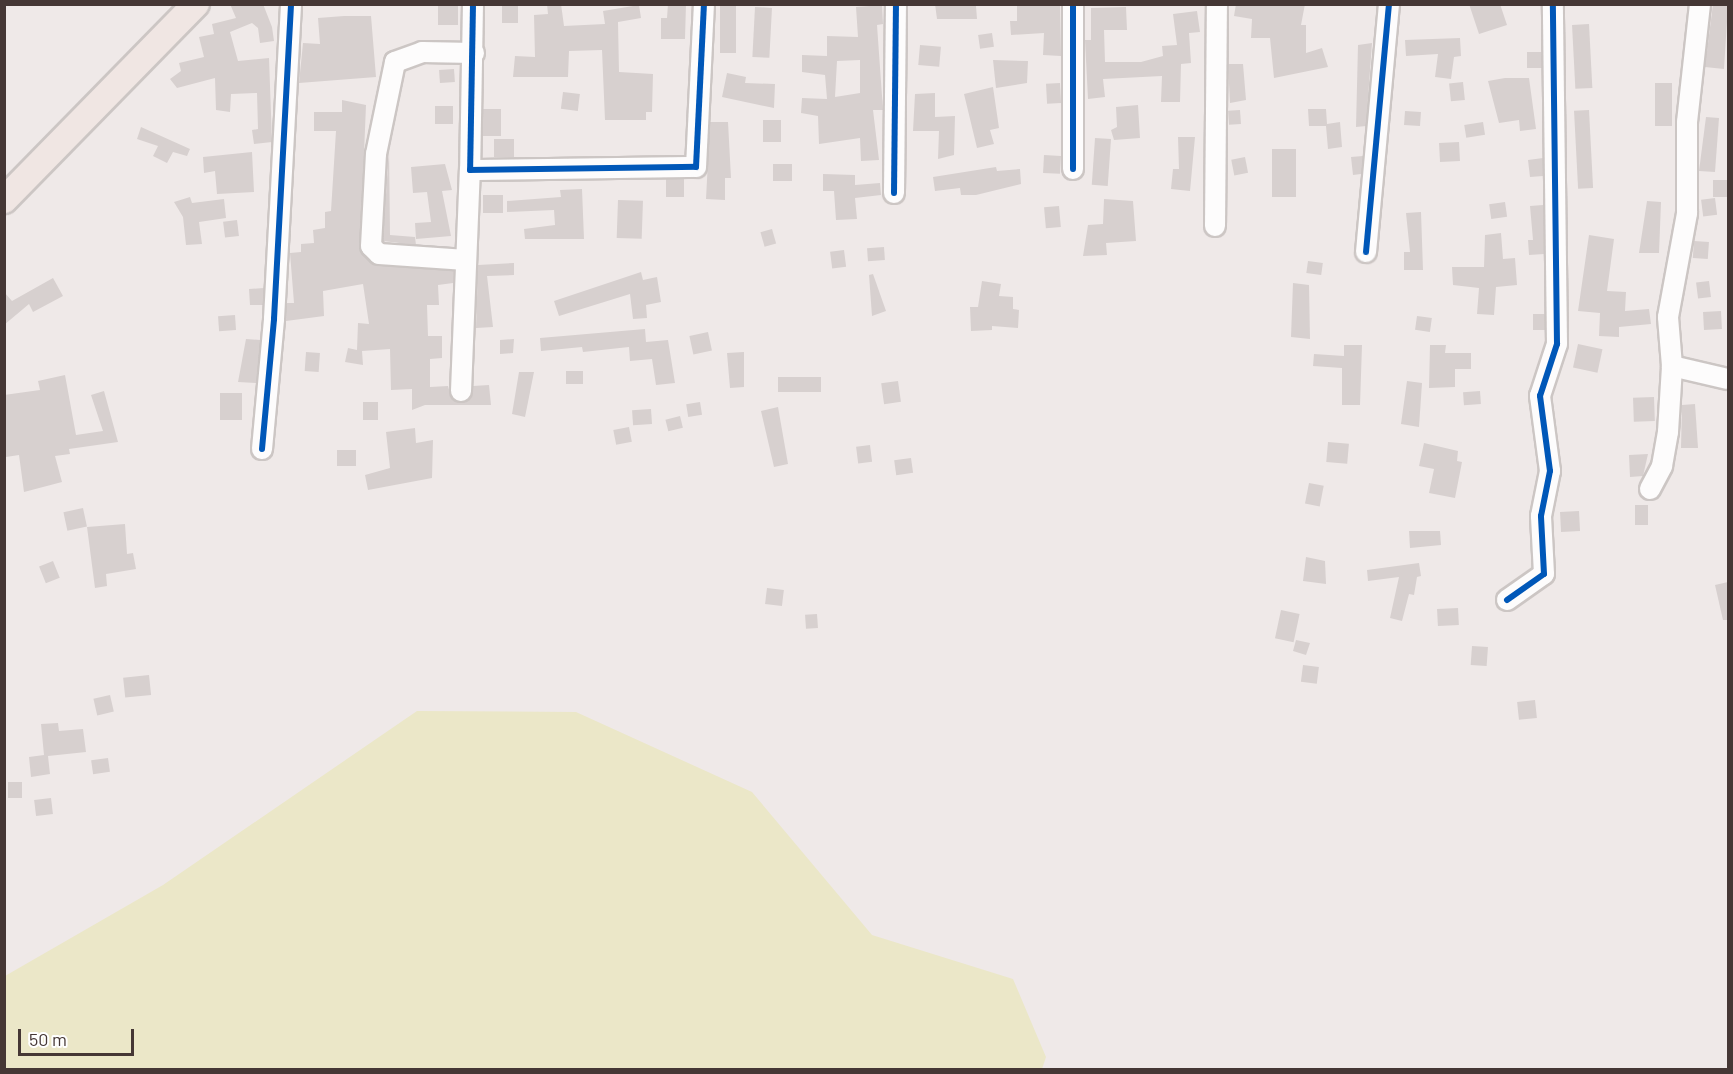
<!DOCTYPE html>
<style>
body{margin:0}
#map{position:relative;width:1733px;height:1074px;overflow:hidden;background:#efe9e8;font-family:Barlow,sans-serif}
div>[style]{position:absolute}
.green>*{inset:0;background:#ebe7c8}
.building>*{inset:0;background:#d7d0cf;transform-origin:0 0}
.roads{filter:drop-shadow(2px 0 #ccc6c4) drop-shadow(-2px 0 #ccc6c4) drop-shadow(0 2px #ccc6c4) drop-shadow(0 -2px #ccc6c4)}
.minor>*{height:20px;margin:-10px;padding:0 10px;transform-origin:10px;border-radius:10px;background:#fdfcfc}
.major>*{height:26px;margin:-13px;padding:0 13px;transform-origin:13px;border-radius:13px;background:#f0e6e3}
.cycleway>*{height:6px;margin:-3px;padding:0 3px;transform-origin:3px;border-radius:3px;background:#0057b8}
span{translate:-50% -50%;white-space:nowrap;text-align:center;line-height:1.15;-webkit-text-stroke:6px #fff;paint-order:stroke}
.frame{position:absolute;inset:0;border:6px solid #453735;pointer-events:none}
.scale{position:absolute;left:18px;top:1029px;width:116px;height:27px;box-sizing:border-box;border:3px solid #453735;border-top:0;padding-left:8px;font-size:18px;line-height:21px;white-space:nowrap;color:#453735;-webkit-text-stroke:4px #fff;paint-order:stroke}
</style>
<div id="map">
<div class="green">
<i style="clip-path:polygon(417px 711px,576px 712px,752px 792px,872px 935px,1013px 979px,1046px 1057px,1042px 1069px,5px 1069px,5px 976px,163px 885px)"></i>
</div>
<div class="building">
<i style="clip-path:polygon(230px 4px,263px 4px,272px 27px,274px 41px,260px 43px,258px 28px,252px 23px,230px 32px,238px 61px,269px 58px,272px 142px,254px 144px,252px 130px,258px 129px,257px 93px,231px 94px,230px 112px,216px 110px,215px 78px,177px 88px,170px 79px,181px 71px,179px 63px,204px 57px,199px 37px,214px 34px,212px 24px,236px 18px)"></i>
<i style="left:438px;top:4px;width:20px;height:21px"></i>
<i style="left:502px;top:4px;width:16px;height:19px"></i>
<i style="clip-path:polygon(547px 4px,561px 4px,564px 26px,605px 24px,603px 11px,639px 5px,641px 18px,618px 22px,619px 72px,653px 74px,652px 112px,646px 112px,646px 120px,605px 120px,602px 50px,569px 51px,568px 77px,513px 77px,515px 56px,535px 57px,534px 15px,548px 14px)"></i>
<i style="clip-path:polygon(668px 4px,686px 4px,685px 39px,661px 39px,661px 18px,667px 18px)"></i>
<i style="left:720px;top:4px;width:16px;height:49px"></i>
<i style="clip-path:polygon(935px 4px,976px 6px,977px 19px,937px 19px)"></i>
<i style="clip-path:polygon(1017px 4px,1060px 6px,1061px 56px,1043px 55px,1044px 33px,1011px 35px,1010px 21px,1017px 21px)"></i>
<i style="clip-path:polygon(1236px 4px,1305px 4px,1301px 25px,1306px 25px,1306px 53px,1322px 48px,1328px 67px,1274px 78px,1270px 38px,1251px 38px,1252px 19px,1234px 16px)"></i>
<i style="clip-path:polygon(1469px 4px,1500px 4px,1507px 25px,1479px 34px)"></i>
<i style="clip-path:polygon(1713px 4px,1728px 6px,1724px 69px,1705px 67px)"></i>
<i style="clip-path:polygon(evenodd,882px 5px,883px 24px,877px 25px,883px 110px,873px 110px,879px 160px,861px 161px,860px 138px,819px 144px,818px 116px,801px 113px,802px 98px,827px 99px,825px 75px,802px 72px,802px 55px,827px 56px,827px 36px,858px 37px,856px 7px,882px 5px,860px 60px,860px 93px,835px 97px,837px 61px,860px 60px)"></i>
<i style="left:755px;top:7px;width:17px;height:50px;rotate:3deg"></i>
<i style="clip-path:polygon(1126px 7px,1127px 30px,1104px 30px,1105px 62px,1141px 62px,1163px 56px,1162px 46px,1177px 45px,1173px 14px,1197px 11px,1200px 32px,1189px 33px,1191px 63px,1181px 64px,1180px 102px,1161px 102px,1162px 76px,1103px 79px,1105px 97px,1088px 99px,1085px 40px,1091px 40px,1091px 8px)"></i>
<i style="clip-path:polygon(344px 16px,371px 16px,376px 77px,299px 83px,303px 43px,320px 44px,318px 18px)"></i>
<i style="left:1589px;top:24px;width:64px;height:17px;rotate:87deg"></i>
<i style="left:992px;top:33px;width:14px;height:14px;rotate:82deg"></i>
<i style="clip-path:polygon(1460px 38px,1461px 56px,1454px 57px,1451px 79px,1435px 77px,1438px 54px,1406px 56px,1405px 40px)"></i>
<i style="clip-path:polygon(1372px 43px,1366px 126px,1356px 127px,1358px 45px)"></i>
<i style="left:920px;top:45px;width:21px;height:20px;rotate:5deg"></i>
<i style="left:1542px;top:52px;width:16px;height:15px;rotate:90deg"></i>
<i style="clip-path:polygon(993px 60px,1028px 61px,1027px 83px,996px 88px)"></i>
<i style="clip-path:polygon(1228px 64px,1243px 64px,1246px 100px,1230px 103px)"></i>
<i style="left:454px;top:69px;width:13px;height:15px;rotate:86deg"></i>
<i style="clip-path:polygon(727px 73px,746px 77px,745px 83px,775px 84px,774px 108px,722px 97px)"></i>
<i style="clip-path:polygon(1505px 78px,1529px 78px,1536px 129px,1520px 131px,1519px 120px,1499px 123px,1488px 81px)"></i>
<i style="left:1463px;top:82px;width:18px;height:14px;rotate:84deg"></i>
<i style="left:1060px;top:83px;width:20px;height:14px;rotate:87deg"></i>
<i style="left:1655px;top:83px;width:17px;height:43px"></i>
<i style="clip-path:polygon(993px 87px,999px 128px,990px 130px,994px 144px,977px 148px,964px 94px)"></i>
<i style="left:563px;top:92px;width:17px;height:17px;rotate:7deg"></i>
<i style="clip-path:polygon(935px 93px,935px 117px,955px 116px,954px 155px,938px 159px,939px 131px,913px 131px,915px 94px)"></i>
<i style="clip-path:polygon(342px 100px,366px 105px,360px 251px,378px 266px,454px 271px,453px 283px,438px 285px,439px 305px,427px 305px,428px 336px,442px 336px,442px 358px,430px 359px,430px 387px,448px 386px,451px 397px,461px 403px,471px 398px,473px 386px,489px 385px,491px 405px,425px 405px,412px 410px,412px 389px,391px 390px,390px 349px,362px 351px,363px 365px,345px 362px,348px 348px,357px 350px,358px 323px,369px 324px,363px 284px,323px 291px,324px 316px,286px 321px,287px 303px,294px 303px,290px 253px,301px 252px,301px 244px,314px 243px,313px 230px,325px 228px,325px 212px,331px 211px,336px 131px,314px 131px,314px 112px,342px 112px)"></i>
<i style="clip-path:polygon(1138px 105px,1140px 138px,1114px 140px,1111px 130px,1117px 127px,1116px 107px)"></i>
<i style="left:435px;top:106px;width:18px;height:18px"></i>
<i style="left:483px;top:109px;width:18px;height:27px"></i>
<i style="clip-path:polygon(1308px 109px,1326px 109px,1327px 124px,1340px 122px,1342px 147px,1328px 149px,1326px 126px,1309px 126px)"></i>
<i style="left:1240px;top:110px;width:14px;height:12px;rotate:86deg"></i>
<i style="left:1589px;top:110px;width:78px;height:15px;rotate:87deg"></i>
<i style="left:1405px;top:111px;width:16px;height:14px;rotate:4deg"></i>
<i style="clip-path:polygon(1706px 117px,1719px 118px,1715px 172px,1699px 171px)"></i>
<i style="left:763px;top:120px;width:18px;height:22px"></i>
<i style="clip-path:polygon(710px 122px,728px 122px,731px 178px,725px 178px,725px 200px,706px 199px)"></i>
<i style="left:1483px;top:122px;width:13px;height:19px;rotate:81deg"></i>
<i style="clip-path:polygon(141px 127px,190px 149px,187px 156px,173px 152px,167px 163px,153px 156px,158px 146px,137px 139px)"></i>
<i style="clip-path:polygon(1178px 137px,1195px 137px,1190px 191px,1171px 189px,1173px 169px,1179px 169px)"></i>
<i style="left:514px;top:139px;width:18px;height:20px;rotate:90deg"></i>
<i style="left:1111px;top:139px;width:47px;height:16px;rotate:94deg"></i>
<i style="left:1459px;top:142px;width:19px;height:20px;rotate:87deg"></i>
<i style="clip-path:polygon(389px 148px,390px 235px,415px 237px,416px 245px,383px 241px)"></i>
<i style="left:1272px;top:149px;width:24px;height:48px"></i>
<i style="clip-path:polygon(252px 152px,254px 192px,217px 194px,215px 171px,204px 173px,203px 157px)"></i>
<i style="left:1044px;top:155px;width:17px;height:18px;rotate:3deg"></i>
<i style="clip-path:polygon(1363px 156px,1361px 174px,1353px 175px,1351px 157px)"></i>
<i style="left:1245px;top:157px;width:16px;height:14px;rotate:79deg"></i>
<i style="clip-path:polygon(1543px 158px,1543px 176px,1530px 177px,1528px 160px)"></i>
<i style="clip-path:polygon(445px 164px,452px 190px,442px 191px,451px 236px,416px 239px,415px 223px,431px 222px,427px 192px,413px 193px,411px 167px)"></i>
<i style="left:792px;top:164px;width:17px;height:19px;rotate:90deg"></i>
<i style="clip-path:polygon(996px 167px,997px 171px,1020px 169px,1021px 184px,976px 195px,961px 195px,960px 188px,935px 191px,933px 177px)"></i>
<i style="clip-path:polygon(823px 174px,855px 175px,855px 185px,880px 183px,881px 195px,855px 198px,857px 219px,836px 220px,834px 191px,823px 191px)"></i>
<i style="left:684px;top:179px;width:18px;height:18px;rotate:90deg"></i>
<i style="left:1713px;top:180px;width:15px;height:17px"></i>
<i style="clip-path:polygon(582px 189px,584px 239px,525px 239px,524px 229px,555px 225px,554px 210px,507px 212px,507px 201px,561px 197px,560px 190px)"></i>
<i style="left:483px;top:195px;width:20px;height:18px"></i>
<i style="clip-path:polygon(190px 197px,192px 203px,224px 199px,226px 218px,199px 222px,202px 244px,186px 245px,183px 217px,174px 202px)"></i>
<i style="left:1715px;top:198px;width:17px;height:14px;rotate:83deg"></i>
<i style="clip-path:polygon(1104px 199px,1133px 201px,1136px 241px,1106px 243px,1107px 255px,1083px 256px,1088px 225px,1103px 224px)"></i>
<i style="left:618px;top:200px;width:25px;height:38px;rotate:2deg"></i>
<i style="clip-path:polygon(1647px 201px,1661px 202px,1659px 253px,1639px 253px)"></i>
<i style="left:1505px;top:202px;width:15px;height:16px;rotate:82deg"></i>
<i style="clip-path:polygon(1543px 205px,1544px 254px,1529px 255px,1528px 240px,1533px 240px,1530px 206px)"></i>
<i style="left:1059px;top:206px;width:21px;height:15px;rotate:85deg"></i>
<i style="clip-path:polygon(1421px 212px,1423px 270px,1404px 270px,1404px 252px,1410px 252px,1406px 213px)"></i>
<i style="left:237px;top:220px;width:16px;height:14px;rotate:83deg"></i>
<i style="left:772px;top:229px;width:15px;height:12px;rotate:74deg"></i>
<i style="clip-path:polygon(1501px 233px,1503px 259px,1515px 258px,1517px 285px,1496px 287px,1494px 315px,1477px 314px,1479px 288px,1453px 285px,1452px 267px,1484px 267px,1485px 235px)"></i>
<i style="clip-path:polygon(1589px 235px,1614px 239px,1607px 291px,1626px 292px,1625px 311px,1649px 309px,1651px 324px,1619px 327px,1619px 337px,1599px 336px,1600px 313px,1578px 311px)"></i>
<i style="left:1694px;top:241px;width:15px;height:17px;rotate:4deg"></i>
<i style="left:884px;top:247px;width:13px;height:17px;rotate:86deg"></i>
<i style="left:844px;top:250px;width:17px;height:14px;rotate:83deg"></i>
<i style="left:1308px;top:261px;width:15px;height:12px;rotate:8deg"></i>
<i style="clip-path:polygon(514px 263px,514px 275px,487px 276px,493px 327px,476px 328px,478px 265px)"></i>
<i style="clip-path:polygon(641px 272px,643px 280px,657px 277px,661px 302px,646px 305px,647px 318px,633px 319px,630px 294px,559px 316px,554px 301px)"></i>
<i style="clip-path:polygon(873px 274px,886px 311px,872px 316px,869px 275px)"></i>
<i style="clip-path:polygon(53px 278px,63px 296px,33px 312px,29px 304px,4px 325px,4px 292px,12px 301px)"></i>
<i style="clip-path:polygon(982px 281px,1001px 284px,999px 296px,1013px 297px,1013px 309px,1019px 310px,1018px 328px,992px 326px,992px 330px,971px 331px,970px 307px,978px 307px)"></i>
<i style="left:1709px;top:281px;width:16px;height:13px;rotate:83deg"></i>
<i style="clip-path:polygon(1293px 283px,1309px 285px,1310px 339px,1291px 337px)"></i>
<i style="clip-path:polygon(264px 288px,263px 305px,250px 305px,249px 289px)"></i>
<i style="left:1721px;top:311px;width:18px;height:18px;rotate:87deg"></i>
<i style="left:1545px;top:314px;width:16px;height:12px;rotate:90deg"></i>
<i style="left:235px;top:315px;width:15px;height:17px;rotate:86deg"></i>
<i style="left:1417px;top:316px;width:15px;height:14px;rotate:8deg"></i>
<i style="clip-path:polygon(645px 329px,646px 342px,668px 340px,675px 383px,656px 385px,652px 359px,630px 361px,629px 347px,583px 352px,582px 347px,541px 351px,540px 338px)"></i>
<i style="left:708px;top:332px;width:19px;height:19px;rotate:78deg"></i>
<i style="clip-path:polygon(246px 339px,260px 340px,256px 383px,238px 382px)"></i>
<i style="clip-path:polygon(514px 339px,513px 353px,500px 354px,500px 340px)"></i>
<i style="left:1578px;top:344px;width:25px;height:24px;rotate:12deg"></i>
<i style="clip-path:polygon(1344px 345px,1362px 345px,1360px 405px,1342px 405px,1342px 368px,1313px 366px,1314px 354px,1344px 356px)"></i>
<i style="clip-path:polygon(1430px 345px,1446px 345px,1445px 353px,1471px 353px,1471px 369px,1455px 369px,1455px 387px,1429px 388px)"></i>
<i style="left:306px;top:352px;width:14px;height:19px;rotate:4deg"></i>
<i style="clip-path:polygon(744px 352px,744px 387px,730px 388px,727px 353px)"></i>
<i style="left:583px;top:371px;width:13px;height:17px;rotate:90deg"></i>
<i style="clip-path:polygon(519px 372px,534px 372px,525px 417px,512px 414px)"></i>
<i style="clip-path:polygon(65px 375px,76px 435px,103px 431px,91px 395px,104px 391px,118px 442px,69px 449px,70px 454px,55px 456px,62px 482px,24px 492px,19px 455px,6px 457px,4px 395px,40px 390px,38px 381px)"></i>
<i style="left:821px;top:377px;width:15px;height:43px;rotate:90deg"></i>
<i style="left:898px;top:381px;width:21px;height:17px;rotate:82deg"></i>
<i style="clip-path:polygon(1407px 381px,1422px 383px,1419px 427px,1401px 424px)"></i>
<i style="left:1480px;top:391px;width:13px;height:17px;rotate:86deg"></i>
<i style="left:242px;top:393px;width:27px;height:22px;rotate:90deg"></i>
<i style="left:1654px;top:397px;width:24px;height:21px;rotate:88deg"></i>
<i style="left:363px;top:402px;width:15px;height:18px"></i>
<i style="left:700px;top:402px;width:13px;height:14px;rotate:81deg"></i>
<i style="clip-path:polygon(1695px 404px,1698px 448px,1681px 448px,1682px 405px)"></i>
<i style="clip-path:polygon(778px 407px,788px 464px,774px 467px,761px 411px)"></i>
<i style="left:651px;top:409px;width:15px;height:19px;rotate:86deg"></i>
<i style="left:680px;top:416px;width:12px;height:15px;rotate:76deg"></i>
<i style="left:629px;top:427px;width:15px;height:16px;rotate:79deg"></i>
<i style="clip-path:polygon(415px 428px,416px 443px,433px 440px,432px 478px,368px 490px,365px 475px,390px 468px,386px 432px)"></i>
<i style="left:1328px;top:442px;width:21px;height:20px;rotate:5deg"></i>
<i style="clip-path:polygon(1424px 443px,1458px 451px,1457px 461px,1462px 462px,1455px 498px,1429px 493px,1434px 469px,1419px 466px)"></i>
<i style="left:870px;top:445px;width:17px;height:14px;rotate:83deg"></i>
<i style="left:337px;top:450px;width:19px;height:16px"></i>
<i style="clip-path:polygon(1648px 454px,1643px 476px,1630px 477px,1629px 455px)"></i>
<i style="left:911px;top:458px;width:15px;height:17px;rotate:82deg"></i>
<i style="left:1309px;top:483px;width:15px;height:21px;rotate:11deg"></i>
<i style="left:1635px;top:505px;width:13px;height:20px"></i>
<i style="left:83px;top:508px;width:19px;height:20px;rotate:78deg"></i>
<i style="left:1579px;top:511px;width:20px;height:19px;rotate:87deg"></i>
<i style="clip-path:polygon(125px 524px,127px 554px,133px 553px,136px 569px,106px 574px,107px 586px,95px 588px,87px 527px)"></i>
<i style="clip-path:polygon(1409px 531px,1440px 531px,1441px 545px,1410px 548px)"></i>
<i style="clip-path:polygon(1306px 557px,1325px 561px,1326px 584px,1303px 581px)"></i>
<i style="left:53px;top:561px;width:18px;height:15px;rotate:68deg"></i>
<i style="clip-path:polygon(1419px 563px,1421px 576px,1417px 577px,1414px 595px,1409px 594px,1402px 621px,1390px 618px,1399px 577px,1368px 581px,1367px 570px)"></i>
<i style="clip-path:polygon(1728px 582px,1728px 620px,1723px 620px,1715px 585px)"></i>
<i style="left:767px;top:588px;width:17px;height:16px;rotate:7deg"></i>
<i style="left:1458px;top:608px;width:17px;height:21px;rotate:87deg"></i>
<i style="left:1281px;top:610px;width:19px;height:29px;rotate:12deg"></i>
<i style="left:817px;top:614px;width:14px;height:12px;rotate:86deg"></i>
<i style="clip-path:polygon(1296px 640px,1310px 643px,1306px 655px,1293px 651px)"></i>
<i style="left:1472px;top:646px;width:16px;height:19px;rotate:4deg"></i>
<i style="left:1303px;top:665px;width:16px;height:17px;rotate:7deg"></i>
<i style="left:149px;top:675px;width:20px;height:26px;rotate:84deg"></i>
<i style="left:110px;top:695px;width:17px;height:17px;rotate:77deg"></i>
<i style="left:1535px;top:700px;width:18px;height:18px;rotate:84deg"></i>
<i style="clip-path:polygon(58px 723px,59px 731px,83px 729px,86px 752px,48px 756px,50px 774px,31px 777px,29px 757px,44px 755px,41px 724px)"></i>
<i style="left:108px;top:758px;width:14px;height:17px;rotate:82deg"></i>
<i style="left:22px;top:782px;width:16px;height:14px;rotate:90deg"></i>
<i style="left:51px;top:798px;width:16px;height:17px;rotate:83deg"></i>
</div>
<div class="roads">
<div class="minor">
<i style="left:473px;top:4px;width:166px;rotate:91deg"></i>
<i style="left:470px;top:170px;width:226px;rotate:-0.8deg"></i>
<i style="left:696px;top:167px;width:163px;rotate:-87.2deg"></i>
<i style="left:1073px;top:4px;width:165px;rotate:90deg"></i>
<i style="left:894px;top:193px;width:189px;rotate:-89.4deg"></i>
<i style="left:1215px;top:226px;width:222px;rotate:-89.5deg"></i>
<i style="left:1366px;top:252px;width:249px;rotate:-84.7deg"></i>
<i style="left:466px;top:260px;width:87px;rotate:-176.1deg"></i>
<i style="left:379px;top:254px;width:11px;rotate:-135deg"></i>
<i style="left:371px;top:246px;width:92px;rotate:-86.9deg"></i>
<i style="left:376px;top:154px;width:94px;rotate:-78.3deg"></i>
<i style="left:395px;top:62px;width:29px;rotate:-20deg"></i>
<i style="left:422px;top:52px;width:52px;rotate:1.1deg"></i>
<i style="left:1672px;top:366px;width:57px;rotate:13.1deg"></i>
<i style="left:461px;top:391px;width:221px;rotate:-87.7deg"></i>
<i style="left:262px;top:449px;width:131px;rotate:-84.7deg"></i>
<i style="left:274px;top:319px;width:315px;rotate:-86.9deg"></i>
<i style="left:1650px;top:489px;width:26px;rotate:-62deg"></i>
<i style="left:1662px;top:466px;width:35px;rotate:-80deg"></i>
<i style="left:1668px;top:432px;width:66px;rotate:-86.5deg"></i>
<i style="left:1672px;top:366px;width:49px;rotate:-94.7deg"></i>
<i style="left:1668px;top:317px;width:106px;rotate:-79.6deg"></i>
<i style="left:1687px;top:213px;width:91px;rotate:-90deg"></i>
<i style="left:1687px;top:122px;width:119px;rotate:-83.7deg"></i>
<i style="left:1507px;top:600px;width:45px;rotate:-35.1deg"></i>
<i style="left:1544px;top:574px;width:58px;rotate:-93deg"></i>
<i style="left:1541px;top:516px;width:46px;rotate:-78.7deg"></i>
<i style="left:1550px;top:471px;width:76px;rotate:-97.6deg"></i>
<i style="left:1540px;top:396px;width:55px;rotate:-71.9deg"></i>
<i style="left:1557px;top:344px;width:340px;rotate:-90.7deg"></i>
</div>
<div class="major">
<i style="left:4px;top:200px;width:274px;rotate:-45.6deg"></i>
</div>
</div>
<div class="cycleway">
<i style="left:473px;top:4px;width:166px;rotate:91deg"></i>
<i style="left:470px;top:170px;width:226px;rotate:-0.8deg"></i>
<i style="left:696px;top:167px;width:163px;rotate:-87.2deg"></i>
<i style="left:1073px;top:4px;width:165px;rotate:90deg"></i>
<i style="left:894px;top:193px;width:189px;rotate:-89.4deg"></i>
<i style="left:1366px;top:252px;width:249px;rotate:-84.7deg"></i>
<i style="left:262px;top:449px;width:131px;rotate:-84.7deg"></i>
<i style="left:274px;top:319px;width:315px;rotate:-86.9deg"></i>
<i style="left:1507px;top:600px;width:45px;rotate:-35.1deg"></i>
<i style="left:1544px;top:574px;width:58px;rotate:-93deg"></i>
<i style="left:1541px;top:516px;width:46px;rotate:-78.7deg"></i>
<i style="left:1550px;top:471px;width:76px;rotate:-97.6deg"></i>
<i style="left:1540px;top:396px;width:55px;rotate:-71.9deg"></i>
<i style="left:1557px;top:344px;width:340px;rotate:-90.7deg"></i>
</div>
<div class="frame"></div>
<div class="scale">50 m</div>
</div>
